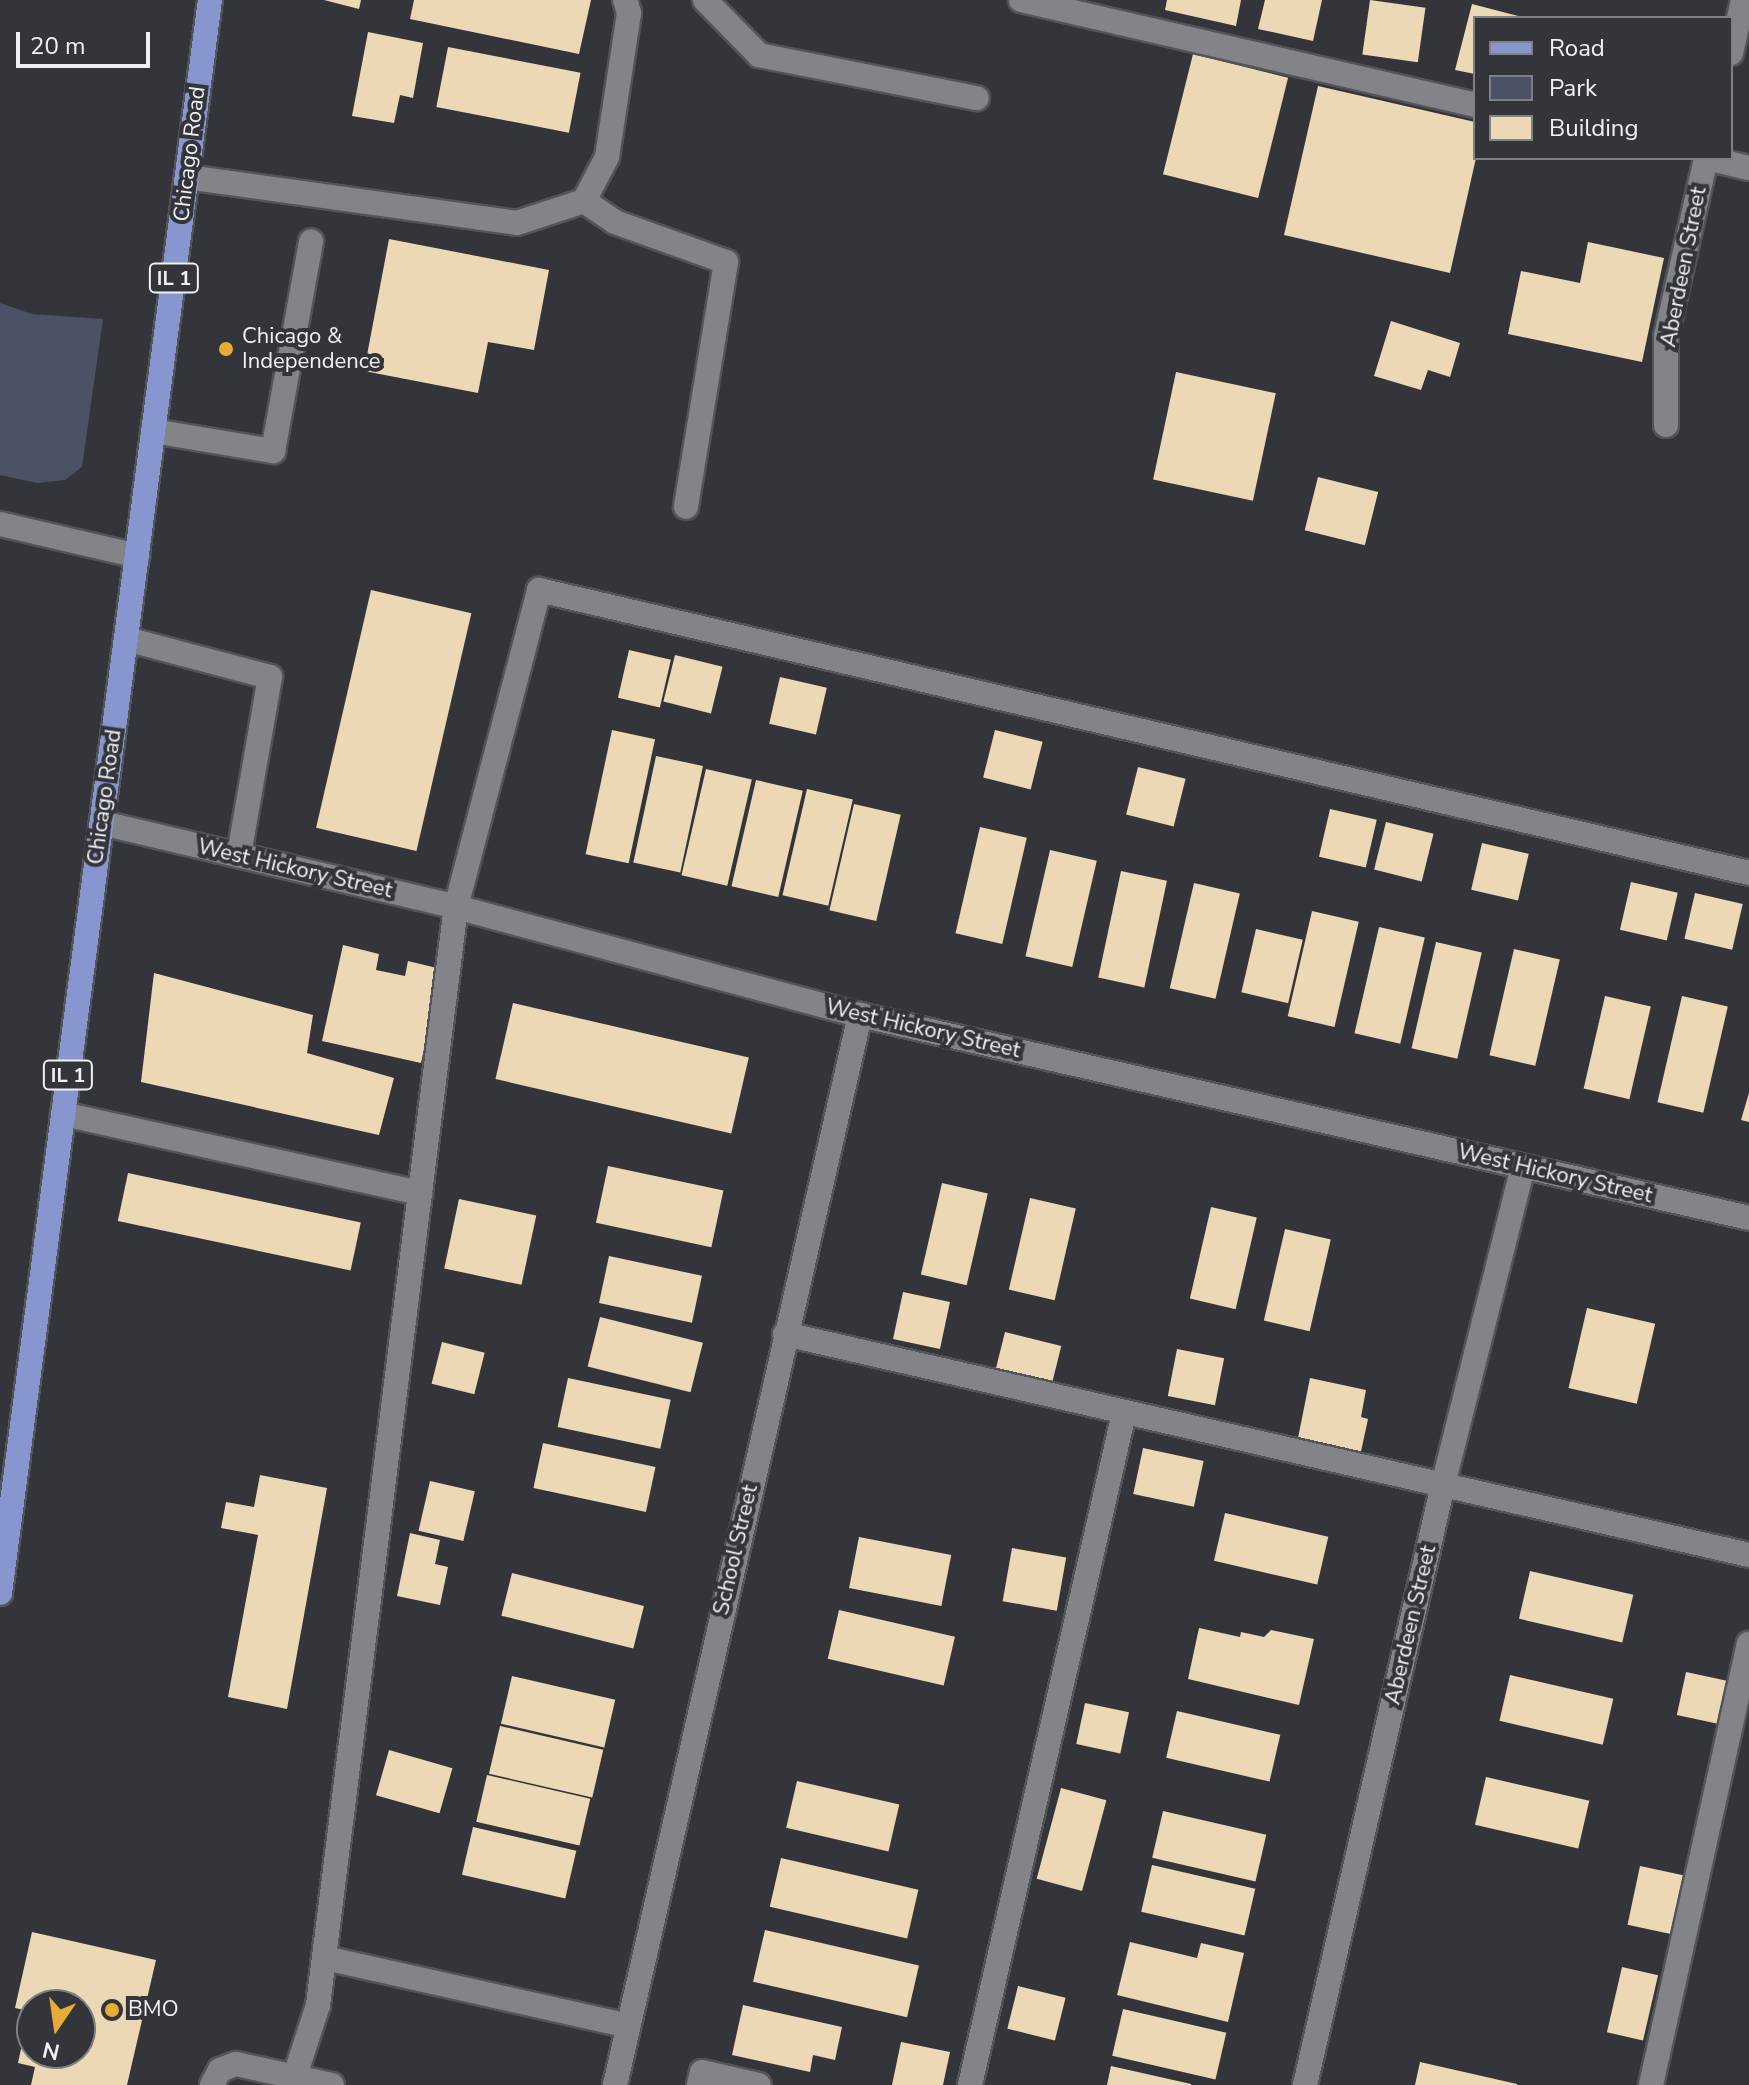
<!DOCTYPE html>
<style>
body{margin:0}
#map{position:relative;width:1749px;height:2085px;overflow:hidden;background:#34353a;font-family:"Nunito Sans",sans-serif}
div>[style]{position:absolute}
.green>*{inset:0;background:#4c5265}
.building>*{inset:0;background:#ecd8b5;transform-origin:0 0}
.roads{filter:drop-shadow(2px 0 #535458) drop-shadow(-2px 0 #535458) drop-shadow(0 2px #535458) drop-shadow(0 -2px #535458)}
.lane>*{height:24px;margin:-12px;padding:0 12px;transform-origin:12px;border-radius:12px;background:#83848a}
.street>*{height:24px;margin:-12px;padding:0 12px;transform-origin:12px;border-radius:12px;background:#83848a}
.primary>*{height:24px;margin:-12px;padding:0 12px;transform-origin:12px;border-radius:12px;background:#8796ce}
.dots>*{width:22px;height:22px;translate:-50% -50%;box-sizing:border-box;border:4px solid #34353a;border-radius:50%}
span{translate:-50% -50%;white-space:nowrap;text-align:center;line-height:1.15;-webkit-text-stroke:8px #34353a;paint-order:stroke}
.shield-label span{padding:2px 6px;background:#34353a;border:2px solid;border-radius:6px;-webkit-text-stroke-width:0}
.shield-label{font-size:20px;color:#f0f1f4;font-weight:700}
.street-label{font-size:22px;color:#f0f1f4}
.poi-label{font-size:22px;color:#f0f1f4}
.left{translate:0 -50%;text-align:left}
.legend{position:absolute;left:1473px;top:16px;width:260px;height:144px;box-sizing:border-box;background:#34353a;border:2px solid #7f8084;margin:0;padding:10px 14px;list-style:none;font-size:24px;color:#f0f1f4}
.legend li{display:flex;align-items:center;gap:16px;height:40px}
.legend b{width:40px;border:2px solid #7f8084}
.north{position:absolute;left:16px;top:1989px;width:80px;height:80px;box-sizing:border-box;background:#34353a;border:2px solid #7f8084;border-radius:50%;rotate:193deg;font-size:22px;font-weight:700;line-height:32px;text-align:center;color:#f0f1f4}
.north::after{content:'';display:block;margin:auto;width:28px;height:36px;background:#e5ad35;clip-path:polygon(50% 0,100% 100%,50% 72%,0 100%)}
.scale{position:absolute;left:16px;top:32px;width:134px;height:36px;box-sizing:border-box;border:4px solid #f0f1f4;border-top:0;padding-left:10px;font-size:24px;line-height:28px;white-space:nowrap;color:#f0f1f4;-webkit-text-stroke:6px #34353a;paint-order:stroke}
</style>
<div id="map">
<div class="green">
<i style="clip-path:polygon(0 303px,32px 314px,103px 319px,82px 467px,65px 480px,37px 483px,0 475px)"></i>
</div>
<div class="building">
<i style="clip-path:polygon(324px 0,361px 0,359px 9px)"></i>
<i style="clip-path:polygon(414px 0,591px 0,579px 54px,410px 19px)"></i>
<i style="clip-path:polygon(1167px 0,1241px 0,1236px 26px,1165px 10px)"></i>
<i style="clip-path:polygon(1265px 0,1322px 0,1313px 41px,1258px 29px)"></i>
<i style="left:1370px;top:0;width:56px;height:55px;rotate:8deg"></i>
<i style="clip-path:polygon(1472px 4px,1522px 17px,1475px 18px,1475px 74px,1455px 70px)"></i>
<i style="clip-path:polygon(368px 32px,423px 43px,413px 98px,400px 95px,394px 123px,352px 116px)"></i>
<i style="left:448px;top:47px;width:135px;height:61px;rotate:11deg"></i>
<i style="left:1193px;top:54px;width:98px;height:124px;rotate:14deg"></i>
<i style="clip-path:polygon(1318px 86px,1475px 122px,1476px 158px,1450px 273px,1284px 235px)"></i>
<i style="clip-path:polygon(389px 239px,549px 270px,534px 350px,488px 342px,478px 393px,364px 371px)"></i>
<i style="clip-path:polygon(1588px 242px,1664px 258px,1642px 362px,1508px 334px,1521px 271px,1580px 283px)"></i>
<i style="clip-path:polygon(1391px 321px,1460px 343px,1450px 377px,1428px 370px,1421px 390px,1374px 376px)"></i>
<i style="left:1176px;top:372px;width:102px;height:110px;rotate:12deg"></i>
<i style="left:1318px;top:477px;width:62px;height:55px;rotate:14deg"></i>
<i style="left:371px;top:590px;width:103px;height:244px;rotate:13deg"></i>
<i style="left:629px;top:650px;width:43px;height:49px;rotate:13deg"></i>
<i style="left:675px;top:655px;width:49px;height:48px;rotate:14deg"></i>
<i style="left:780px;top:677px;width:48px;height:48px;rotate:13deg"></i>
<i style="left:612px;top:730px;width:44px;height:127px;rotate:12deg"></i>
<i style="left:995px;top:730px;width:49px;height:49px;rotate:14deg"></i>
<i style="left:656px;top:756px;width:48px;height:109px;rotate:12deg"></i>
<i style="left:1138px;top:767px;width:49px;height:49px;rotate:14deg"></i>
<i style="left:706px;top:769px;width:47px;height:109px;rotate:13deg"></i>
<i style="left:756px;top:780px;width:48px;height:109px;rotate:13deg"></i>
<i style="left:807px;top:789px;width:47px;height:109px;rotate:13deg"></i>
<i style="left:854px;top:804px;width:48px;height:109px;rotate:13deg"></i>
<i style="left:1330px;top:809px;width:48px;height:49px;rotate:13deg"></i>
<i style="left:1386px;top:822px;width:49px;height:49px;rotate:14deg"></i>
<i style="left:980px;top:827px;width:48px;height:109px;rotate:13deg"></i>
<i style="left:1482px;top:843px;width:48px;height:48px;rotate:13deg"></i>
<i style="left:1050px;top:850px;width:48px;height:109px;rotate:13deg"></i>
<i style="left:1121px;top:871px;width:47px;height:109px;rotate:12deg"></i>
<i style="left:1631px;top:882px;width:48px;height:49px;rotate:13deg"></i>
<i style="left:1194px;top:883px;width:47px;height:108px;rotate:13deg"></i>
<i style="left:1695px;top:893px;width:49px;height:47px;rotate:13deg"></i>
<i style="left:1312px;top:911px;width:48px;height:108px;rotate:13deg"></i>
<i style="left:1379px;top:927px;width:47px;height:109px;rotate:13deg"></i>
<i style="left:1256px;top:929px;width:48px;height:65px;rotate:13deg"></i>
<i style="left:1436px;top:942px;width:47px;height:109px;rotate:13deg"></i>
<i style="clip-path:polygon(343px 945px,379px 954px,376px 970px,405px 976px,408px 961px,441px 969px,421px 1063px,322px 1041px)"></i>
<i style="left:1514px;top:949px;width:47px;height:109px;rotate:13deg"></i>
<i style="clip-path:polygon(154px 973px,313px 1015px,307px 1053px,394px 1078px,379px 1135px,141px 1082px)"></i>
<i style="left:1605px;top:996px;width:47px;height:95px;rotate:13deg"></i>
<i style="left:1682px;top:996px;width:47px;height:109px;rotate:13deg"></i>
<i style="left:513px;top:1003px;width:242px;height:78px;rotate:13deg"></i>
<i style="clip-path:polygon(1749px 1093px,1749px 1122px,1741px 1120px)"></i>
<i style="left:608px;top:1166px;width:118px;height:58px;rotate:12deg"></i>
<i style="left:128px;top:1173px;width:238px;height:49px;rotate:12deg"></i>
<i style="left:942px;top:1183px;width:47px;height:94px;rotate:13deg"></i>
<i style="left:1030px;top:1198px;width:47px;height:94px;rotate:13deg"></i>
<i style="left:459px;top:1199px;width:79px;height:71px;rotate:12deg"></i>
<i style="left:1211px;top:1207px;width:47px;height:94px;rotate:13deg"></i>
<i style="left:1285px;top:1229px;width:47px;height:94px;rotate:13deg"></i>
<i style="left:609px;top:1256px;width:95px;height:48px;rotate:12deg"></i>
<i style="left:903px;top:1292px;width:48px;height:48px;rotate:12deg"></i>
<i style="left:1587px;top:1308px;width:70px;height:82px;rotate:13deg"></i>
<i style="left:600px;top:1317px;width:106px;height:51px;rotate:14deg"></i>
<i style="left:1005px;top:1332px;width:58px;height:46px;rotate:14deg"></i>
<i style="left:442px;top:1342px;width:44px;height:43px;rotate:14deg"></i>
<i style="left:1177px;top:1349px;width:48px;height:48px;rotate:11deg"></i>
<i style="left:568px;top:1378px;width:105px;height:50px;rotate:12deg"></i>
<i style="clip-path:polygon(1310px 1378px,1366px 1390px,1361px 1417px,1368px 1419px,1360px 1456px,1297px 1443px)"></i>
<i style="left:543px;top:1443px;width:115px;height:46px;rotate:12deg"></i>
<i style="left:1143px;top:1448px;width:62px;height:47px;rotate:12deg"></i>
<i style="clip-path:polygon(260px 1475px,327px 1488px,287px 1709px,228px 1697px,258px 1535px,221px 1528px,226px 1502px,254px 1507px)"></i>
<i style="left:430px;top:1481px;width:46px;height:51px;rotate:13deg"></i>
<i style="left:1225px;top:1513px;width:106px;height:49px;rotate:13deg"></i>
<i style="clip-path:polygon(410px 1533px,440px 1540px,435px 1564px,448px 1567px,440px 1605px,397px 1596px)"></i>
<i style="left:859px;top:1537px;width:94px;height:52px;rotate:11deg"></i>
<i style="left:1012px;top:1548px;width:55px;height:54px;rotate:10deg"></i>
<i style="left:1530px;top:1571px;width:106px;height:49px;rotate:13deg"></i>
<i style="left:512px;top:1573px;width:136px;height:44px;rotate:14deg"></i>
<i style="left:839px;top:1610px;width:119px;height:50px;rotate:13deg"></i>
<i style="clip-path:polygon(1199px 1628px,1240px 1637px,1241px 1632px,1264px 1637px,1271px 1630px,1314px 1639px,1299px 1705px,1188px 1679px)"></i>
<i style="left:1686px;top:1672px;width:43px;height:44px;rotate:12deg"></i>
<i style="left:1510px;top:1675px;width:106px;height:47px;rotate:13deg"></i>
<i style="left:512px;top:1676px;width:106px;height:49px;rotate:13deg"></i>
<i style="left:1085px;top:1703px;width:45px;height:42px;rotate:12deg"></i>
<i style="left:1177px;top:1711px;width:106px;height:48px;rotate:13deg"></i>
<i style="left:500px;top:1726px;width:106px;height:49px;rotate:13deg"></i>
<i style="left:389px;top:1750px;width:66px;height:47px;rotate:16deg"></i>
<i style="left:487px;top:1775px;width:106px;height:48px;rotate:13deg"></i>
<i style="left:1486px;top:1777px;width:106px;height:49px;rotate:13deg"></i>
<i style="left:797px;top:1781px;width:105px;height:48px;rotate:13deg"></i>
<i style="left:1061px;top:1788px;width:47px;height:94px;rotate:15deg"></i>
<i style="left:1163px;top:1811px;width:106px;height:48px;rotate:13deg"></i>
<i style="left:473px;top:1827px;width:106px;height:49px;rotate:13deg"></i>
<i style="left:781px;top:1858px;width:141px;height:50px;rotate:13deg"></i>
<i style="left:1152px;top:1865px;width:106px;height:48px;rotate:13deg"></i>
<i style="left:1640px;top:1866px;width:49px;height:60px;rotate:12deg"></i>
<i style="left:765px;top:1930px;width:158px;height:53px;rotate:13deg"></i>
<i style="clip-path:polygon(evenodd,32px 1932px,156px 1960px,127px 2085px,31px 2085px,35px 2067px,18px 2063px,29px 2011px,15px 2008px,32px 1932px,32px 2005px,80px 2005px,80px 2053px,32px 2053px,32px 2005px)"></i>
<i style="clip-path:polygon(1130px 1942px,1197px 1958px,1201px 1943px,1244px 1953px,1228px 2022px,1117px 1995px)"></i>
<i style="left:1622px;top:1967px;width:37px;height:67px;rotate:13deg"></i>
<i style="left:1018px;top:1986px;width:49px;height:44px;rotate:14deg"></i>
<i style="clip-path:polygon(743px 2005px,842px 2027px,835px 2060px,813px 2055px,810px 2072px,732px 2055px)"></i>
<i style="left:1123px;top:2009px;width:106px;height:48px;rotate:13deg"></i>
<i style="clip-path:polygon(901px 2042px,950px 2052px,943px 2085px,892px 2085px)"></i>
<i style="clip-path:polygon(1420px 2062px,1517px 2084px,1517px 2085px,1415px 2085px)"></i>
<i style="clip-path:polygon(1111px 2066px,1191px 2084px,1191px 2085px,1107px 2085px)"></i>
</div>
<div class="roads">
<div class="lane">
<i style="left:705px;top:0;width:77px;rotate:45.5deg"></i>
<i style="left:759px;top:55px;width:222px;rotate:11.2deg"></i>
<i style="left:1021px;top:0;width:466px;rotate:13deg"></i>
<i style="left:1706px;top:158px;width:44px;rotate:13.1deg"></i>
<i style="left:187px;top:177px;width:333px;rotate:7.9deg"></i>
<i style="left:517px;top:223px;width:71px;rotate:-18.2deg"></i>
<i style="left:584px;top:201px;width:50px;rotate:-62.4deg"></i>
<i style="left:607px;top:157px;width:146px;rotate:-81.3deg"></i>
<i style="left:629px;top:13px;width:14px;rotate:-107deg"></i>
<i style="left:584px;top:201px;width:37px;rotate:34deg"></i>
<i style="left:615px;top:222px;width:118px;rotate:19.8deg"></i>
<i style="left:726px;top:262px;width:248px;rotate:99.3deg"></i>
<i style="left:153px;top:431px;width:122px;rotate:9.5deg"></i>
<i style="left:273px;top:451px;width:213px;rotate:-79.7deg"></i>
<i style="left:126px;top:639px;width:149px;rotate:14.8deg"></i>
<i style="left:270px;top:677px;width:181px;rotate:99.9deg"></i>
<i style="left:63px;top:1114px;width:366px;rotate:12.5deg"></i>
<i style="left:785px;top:1334px;width:989px;rotate:12.91deg"></i>
<i style="left:325px;top:1958px;width:311px;rotate:12.6deg"></i>
<i style="left:212px;top:2085px;width:17px;rotate:-62deg"></i>
<i style="left:220px;top:2070px;width:17px;rotate:-21deg"></i>
<i style="left:236px;top:2064px;width:98px;rotate:12.3deg"></i>
<i style="left:292px;top:2085px;width:84px;rotate:-72deg"></i>
<i style="left:318px;top:2005px;width:1107px;rotate:-82.84deg"></i>
<i style="left:456px;top:907px;width:328px;rotate:-75.3deg"></i>
<i style="left:539px;top:590px;width:1243px;rotate:13.16deg"></i>
<i style="left:699px;top:2085px;width:13px;rotate:-77deg"></i>
<i style="left:702px;top:2072px;width:58px;rotate:12.8deg"></i>
<i style="left:970px;top:2085px;width:689px;rotate:-77.09deg"></i>
<i style="left:1651px;top:2085px;width:452px;rotate:-77.5deg"></i>
</div>
<div class="street">
<i style="left:1731px;top:53px;width:54px;rotate:-77.2deg"></i>
<i style="left:1666px;top:425px;width:89px;rotate:-90deg"></i>
<i style="left:1666px;top:336px;width:182px;rotate:-77.3deg"></i>
<i style="left:0;top:524px;width:141px;rotate:13.1deg"></i>
<i style="left:102px;top:823px;width:364px;rotate:13.3deg"></i>
<i style="left:456px;top:907px;width:418px;rotate:15deg"></i>
<i style="left:860px;top:1015px;width:912px;rotate:12.86deg"></i>
<i style="left:615px;top:2085px;width:1098px;rotate:-77.1deg"></i>
<i style="left:1305px;top:2085px;width:616px;rotate:-77.05deg"></i>
<i style="left:1443px;top:1485px;width:328px;rotate:-75.9deg"></i>
</div>
<div class="primary">
<i style="left:0;top:1593px;width:1607px;rotate:-82.49deg"></i>
</div>
</div>
<div class="dots">
<i style="left:226px;top:349px;background:#e5ad35"></i>
<i style="left:112px;top:2010px;background:#e5ad35"></i>
</div>
<div class="shield-label">
<span style="left:174px;top:278px">IL 1</span>
<span style="left:68px;top:1075px">IL 1</span>
</div>
<div class="street-label">
<span style="left:190px;top:154px;rotate:-83deg">Chicago Road</span>
<span style="left:1684px;top:267px;rotate:-79deg">Aberdeen Street</span>
<span style="left:105px;top:797px;rotate:-82deg">Chicago Road</span>
<span style="left:295px;top:869px;rotate:13deg">West Hickory Street</span>
<span style="left:923px;top:1029px;rotate:13deg">West Hickory Street</span>
<span style="left:1555px;top:1174px;rotate:13deg">West Hickory Street</span>
<span style="left:736px;top:1550px;rotate:-77deg">School Street</span>
<span style="left:1411px;top:1625px;rotate:-77deg">Aberdeen Street</span>
</div>
<div class="poi-label">
<span class="left" style="left:242px;top:349px">Chicago &amp;<br>Independence</span>
<span class="left" style="left:128px;top:2010px">BMO</span>
</div>
<ul class="legend">
<li><b style="height:10px;background:#8796ce"></b>Road</li>
<li><b style="height:22px;background:#4c5265"></b>Park</li>
<li><b style="height:22px;background:#ecd8b5"></b>Building</li>
</ul>
<div class="north">N</div>
<div class="scale">20 m</div>
</div>
